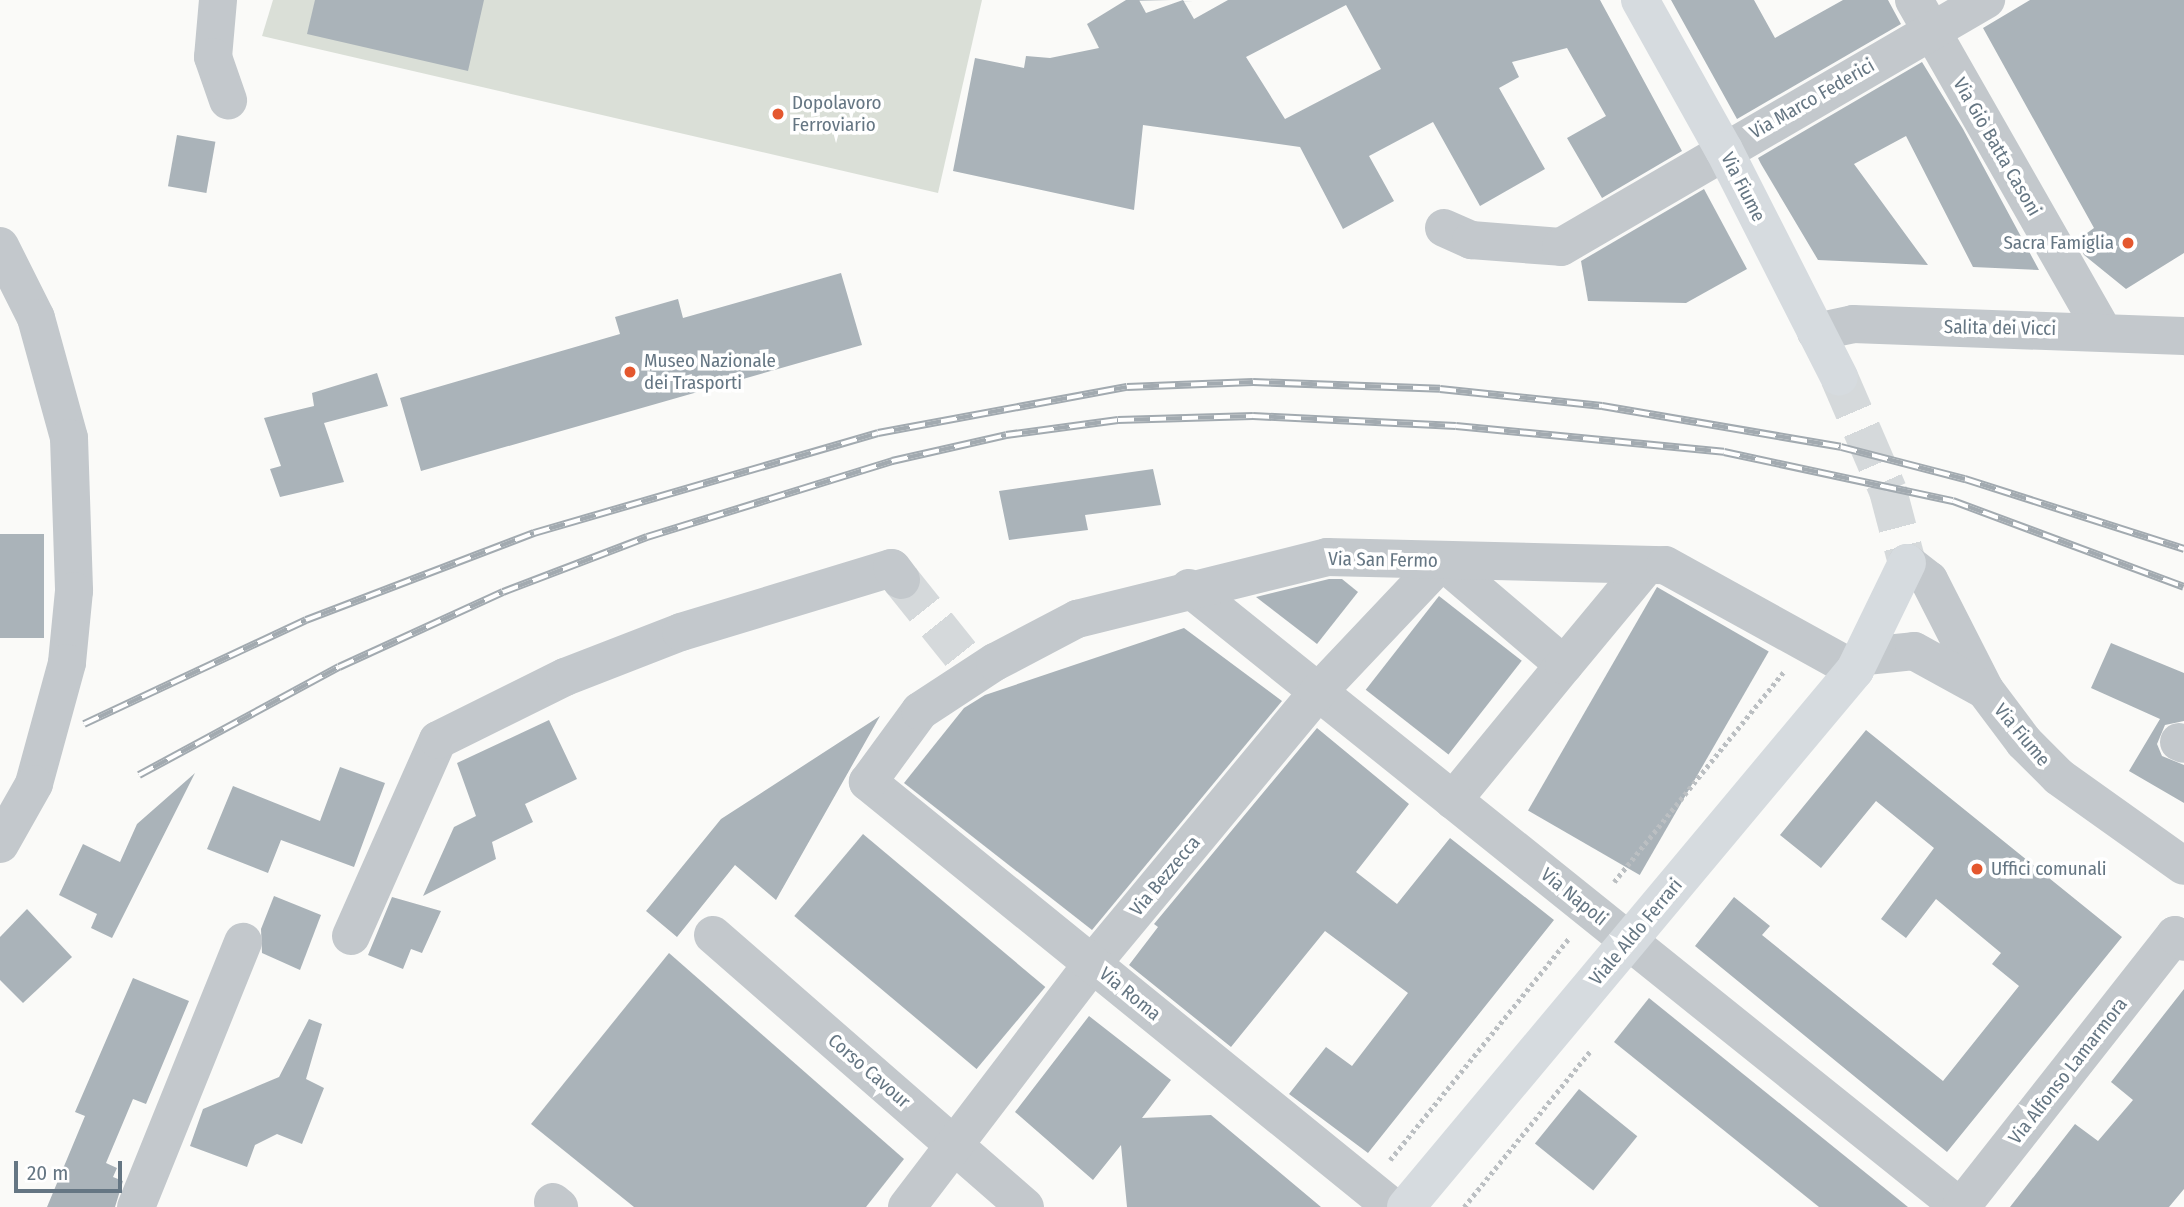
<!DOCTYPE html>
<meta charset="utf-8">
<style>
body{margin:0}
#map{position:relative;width:2184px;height:1207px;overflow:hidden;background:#fafaf8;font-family:"Fira Sans Condensed",sans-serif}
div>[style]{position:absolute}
.green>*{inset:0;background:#dadfd7}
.building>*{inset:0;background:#aab3b9;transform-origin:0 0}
.minor-tunnel>*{height:38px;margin-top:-19px;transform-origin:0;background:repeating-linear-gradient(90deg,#d5d9db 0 38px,transparent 0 57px)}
.major-tunnel>*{height:38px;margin-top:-19px;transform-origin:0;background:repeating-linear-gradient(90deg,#d5d9db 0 38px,transparent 0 57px)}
.path>*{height:4.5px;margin-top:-2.25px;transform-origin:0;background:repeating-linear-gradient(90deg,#bbbfc2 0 3.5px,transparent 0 7px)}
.minor>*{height:38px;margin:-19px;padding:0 19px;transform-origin:19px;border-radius:19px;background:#c3c8cc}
.major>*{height:38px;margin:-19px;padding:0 19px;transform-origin:19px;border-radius:19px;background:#d6dbdf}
.rail>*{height:8px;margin-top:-4px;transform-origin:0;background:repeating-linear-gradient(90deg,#fff 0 16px,#a2aab0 0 32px);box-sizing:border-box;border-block:2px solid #a2aab0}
.dots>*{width:19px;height:19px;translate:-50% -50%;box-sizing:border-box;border:4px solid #fff;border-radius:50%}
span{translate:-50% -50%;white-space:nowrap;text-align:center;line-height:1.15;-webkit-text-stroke:7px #fff;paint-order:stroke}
.street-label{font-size:19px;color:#657683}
.poi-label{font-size:19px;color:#657683}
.left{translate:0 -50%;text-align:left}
.right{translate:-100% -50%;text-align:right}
.scale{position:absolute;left:14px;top:1161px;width:108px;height:32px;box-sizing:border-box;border:4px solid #657683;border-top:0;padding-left:9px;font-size:21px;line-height:24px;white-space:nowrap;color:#657683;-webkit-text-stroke:5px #fff;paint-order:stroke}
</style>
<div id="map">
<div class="green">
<i style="clip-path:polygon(273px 0,982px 0,938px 193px,262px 36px)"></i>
</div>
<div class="building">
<i style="clip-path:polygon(315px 0,484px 0,468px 71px,307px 34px)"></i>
<i style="clip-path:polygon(evenodd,1126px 0,1139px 0,1146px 13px,1183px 0,1194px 19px,1228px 0,1600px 0,1682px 151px,1602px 198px,1567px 138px,1606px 116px,1567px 48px,1512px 62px,1519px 77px,1499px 88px,1545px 169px,1480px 206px,1433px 122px,1369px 156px,1394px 201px,1343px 229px,1300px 147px,1143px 125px,1134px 210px,953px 171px,975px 58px,1024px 68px,1026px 56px,1050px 58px,1099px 48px,1087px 24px,1126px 0,1346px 5px,1381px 69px,1285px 119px,1246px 57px,1346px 5px)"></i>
<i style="clip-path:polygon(1671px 0,1754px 0,1775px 38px,1843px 0,1888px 0,1901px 24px,1737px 119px)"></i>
<i style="clip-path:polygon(2030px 0,2184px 0,2184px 253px,2126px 289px,2084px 255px,2076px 241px,2094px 228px,1983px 28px)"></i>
<i style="clip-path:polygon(1922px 62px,1963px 129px,2039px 270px,1973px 267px,1906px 136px,1854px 164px,1928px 265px,1818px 260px,1761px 164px,1758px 158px)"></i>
<i style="left:177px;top:135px;width:39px;height:52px;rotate:10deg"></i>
<i style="clip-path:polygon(1704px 189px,1747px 269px,1686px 303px,1588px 301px,1581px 261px)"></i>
<i style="clip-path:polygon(841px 273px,862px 345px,421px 471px,400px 398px,620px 334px,615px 317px,678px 299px,683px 318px)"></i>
<i style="clip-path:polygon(377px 373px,388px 406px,324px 423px,344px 482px,280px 497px,270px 469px,281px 466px,264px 418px,314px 406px,312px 393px)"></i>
<i style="clip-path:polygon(1153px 469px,1161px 505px,1085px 515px,1088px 530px,1009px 540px,999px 491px)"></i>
<i style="left:0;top:534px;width:44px;height:104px"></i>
<i style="clip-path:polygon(1329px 579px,1342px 579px,1358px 592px,1317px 644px,1256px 597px)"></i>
<i style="left:1657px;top:587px;width:129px;height:258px;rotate:30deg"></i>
<i style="left:1439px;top:596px;width:105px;height:119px;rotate:38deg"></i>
<i style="clip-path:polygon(1184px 628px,1282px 701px,1092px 930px,904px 783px,964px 708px,985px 695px)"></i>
<i style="clip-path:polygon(2111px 643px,2184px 673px,2184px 721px,2165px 725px,2157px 744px,2162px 756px,2184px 765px,2184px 803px,2129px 771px,2160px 719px,2091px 688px)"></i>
<i style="clip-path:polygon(880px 716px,776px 900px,735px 865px,677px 937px,646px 911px,721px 819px)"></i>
<i style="clip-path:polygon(549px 720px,577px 779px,525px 804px,533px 822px,492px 842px,496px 859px,423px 896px,454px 827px,476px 816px,457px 763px)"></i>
<i style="clip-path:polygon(1317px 728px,1409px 804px,1356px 872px,1397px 904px,1450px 838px,1554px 920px,1368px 1153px,1289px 1094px,1326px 1047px,1352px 1066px,1408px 993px,1325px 931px,1231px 1047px,1129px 965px,1158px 927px,1154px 924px)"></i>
<i style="clip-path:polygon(1866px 730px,2122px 937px,1947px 1152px,1695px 946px,1734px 897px,1770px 926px,1762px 935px,1943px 1081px,2019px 986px,1992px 964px,2001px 953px,1936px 899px,1906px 938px,1881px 919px,1934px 848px,1876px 801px,1821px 868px,1780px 835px)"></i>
<i style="clip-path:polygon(340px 767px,385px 783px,354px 867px,281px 840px,268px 873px,207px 849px,233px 786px,320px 821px)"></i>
<i style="clip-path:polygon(195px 773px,112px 938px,91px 928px,97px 914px,59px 895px,83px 844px,120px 862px,137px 824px)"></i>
<i style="left:863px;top:834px;width:238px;height:107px;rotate:40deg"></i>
<i style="clip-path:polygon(274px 896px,321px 915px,300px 970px,262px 953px,261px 929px)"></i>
<i style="clip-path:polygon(392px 897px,441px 911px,422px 953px,411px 949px,403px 969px,368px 955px)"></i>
<i style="clip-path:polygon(27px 909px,72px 957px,23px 1003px,0 980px,0 937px)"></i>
<i style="clip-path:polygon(669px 953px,904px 1159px,866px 1207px,634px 1207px,531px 1124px)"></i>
<i style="clip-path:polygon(133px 978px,189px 1001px,146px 1104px,133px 1099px,106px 1163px,117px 1168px,113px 1177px,123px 1181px,115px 1207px,47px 1207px,85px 1116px,75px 1112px)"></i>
<i style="clip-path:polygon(2184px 989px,2184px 1189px,2169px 1207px,2010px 1207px,2075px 1124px,2098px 1141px,2133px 1100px,2111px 1082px)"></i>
<i style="clip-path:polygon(1649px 998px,1908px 1207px,1819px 1207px,1614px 1042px)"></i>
<i style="clip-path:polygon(1089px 1016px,1171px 1080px,1142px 1118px,1211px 1115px,1321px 1207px,1127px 1207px,1121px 1145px,1093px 1180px,1015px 1112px)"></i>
<i style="clip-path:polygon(309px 1019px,322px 1024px,306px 1079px,324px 1088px,302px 1144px,277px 1134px,255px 1145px,247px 1167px,190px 1146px,203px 1109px,279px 1077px)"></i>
<i style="left:1579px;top:1089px;width:75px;height:70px;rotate:39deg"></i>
</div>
<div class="minor-tunnel">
<i style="left:901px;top:580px;width:96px;rotate:51.3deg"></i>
</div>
<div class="major-tunnel">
<i style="left:1839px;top:377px;width:124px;rotate:66.7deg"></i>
<i style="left:1888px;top:491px;width:74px;rotate:75.2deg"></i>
</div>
<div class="path">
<i style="left:1614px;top:882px;width:271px;rotate:-51.1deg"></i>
<i style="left:1390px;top:1160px;width:285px;rotate:-51.1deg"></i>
<i style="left:1464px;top:1207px;width:202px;rotate:-51deg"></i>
</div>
<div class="minor">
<i style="left:218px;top:0;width:57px;rotate:95deg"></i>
<i style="left:213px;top:57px;width:46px;rotate:70.8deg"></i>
<i style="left:1914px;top:0;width:380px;rotate:60.3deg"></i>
<i style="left:1444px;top:228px;width:30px;rotate:24deg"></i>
<i style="left:1471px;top:240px;width:90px;rotate:4.4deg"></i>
<i style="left:1561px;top:247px;width:492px;rotate:-30.2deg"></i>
<i style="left:0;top:246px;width:80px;rotate:63.4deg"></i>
<i style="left:36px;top:318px;width:124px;rotate:74.6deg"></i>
<i style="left:69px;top:438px;width:153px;rotate:88.1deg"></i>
<i style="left:74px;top:591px;width:72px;rotate:95.6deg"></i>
<i style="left:67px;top:663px;width:125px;rotate:105.3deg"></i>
<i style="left:34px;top:784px;width:69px;rotate:119.5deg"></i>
<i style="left:1816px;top:332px;width:38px;rotate:-12deg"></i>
<i style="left:1853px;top:324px;width:331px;rotate:2.1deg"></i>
<i style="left:1442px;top:561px;width:160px;rotate:40.4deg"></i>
<i style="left:1564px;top:665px;width:175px;rotate:129.4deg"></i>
<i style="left:1907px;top:563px;width:28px;rotate:38deg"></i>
<i style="left:1929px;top:580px;width:123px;rotate:63deg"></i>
<i style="left:1985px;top:690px;width:65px;rotate:53.1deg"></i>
<i style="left:2024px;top:742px;width:49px;rotate:45deg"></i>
<i style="left:2059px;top:777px;width:153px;rotate:35.5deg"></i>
<i style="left:1189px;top:588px;width:989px;rotate:38.76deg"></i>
<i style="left:1866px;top:656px;width:48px;rotate:-5.9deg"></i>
<i style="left:1914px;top:651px;width:81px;rotate:28.8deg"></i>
<i style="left:1564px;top:665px;width:130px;rotate:-50.3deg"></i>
<i style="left:2179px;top:742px;width:5px;rotate:22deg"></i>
<i style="left:713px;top:935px;width:414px;rotate:41.1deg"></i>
<i style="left:351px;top:936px;width:214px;rotate:-66.1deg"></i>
<i style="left:438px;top:740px;width:142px;rotate:-26.4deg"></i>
<i style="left:565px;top:677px;width:124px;rotate:-21.2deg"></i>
<i style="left:681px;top:632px;width:220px;rotate:-16.9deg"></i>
<i style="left:892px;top:568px;width:15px;rotate:53deg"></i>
<i style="left:553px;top:1202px;width:8px;rotate:40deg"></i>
<i style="left:136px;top:1207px;width:286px;rotate:-68deg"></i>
<i style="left:907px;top:1207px;width:305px;rotate:-52.7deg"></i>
<i style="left:1092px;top:964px;width:354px;rotate:-50.3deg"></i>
<i style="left:1318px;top:692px;width:180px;rotate:-46.6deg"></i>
<i style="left:1392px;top:1207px;width:675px;rotate:-140.96deg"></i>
<i style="left:868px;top:782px;width:88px;rotate:-53.8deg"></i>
<i style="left:920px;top:711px;width:90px;rotate:-33.2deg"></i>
<i style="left:995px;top:662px;width:93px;rotate:-27.7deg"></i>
<i style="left:1077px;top:619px;width:258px;rotate:-13.9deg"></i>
<i style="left:1327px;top:557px;width:338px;rotate:1.4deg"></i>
<i style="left:1665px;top:565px;width:217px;rotate:28.9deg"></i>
<i style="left:1961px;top:1207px;width:346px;rotate:-51.8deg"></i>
<i style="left:2175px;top:935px;width:11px;rotate:38deg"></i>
</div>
<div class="major">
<i style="left:1640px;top:0;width:172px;rotate:60.8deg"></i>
<i style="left:1724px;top:150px;width:254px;rotate:63.1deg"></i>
<i style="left:1406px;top:1207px;width:700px;rotate:-50.1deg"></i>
<i style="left:1855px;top:670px;width:119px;rotate:-64.1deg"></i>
</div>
<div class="rail">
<i style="left:84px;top:724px;width:245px;rotate:-25.1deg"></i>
<i style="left:306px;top:620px;width:244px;rotate:-20.9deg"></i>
<i style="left:534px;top:533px;width:358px;rotate:-16.2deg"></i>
<i style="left:878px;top:433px;width:253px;rotate:-10.5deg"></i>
<i style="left:1127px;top:387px;width:126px;rotate:-2.3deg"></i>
<i style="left:1253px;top:382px;width:187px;rotate:2.1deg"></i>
<i style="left:1440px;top:389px;width:163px;rotate:6deg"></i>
<i style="left:1602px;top:406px;width:242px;rotate:9.7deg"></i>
<i style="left:1841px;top:447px;width:128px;rotate:14.5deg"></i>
<i style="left:1965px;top:479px;width:230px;rotate:17.7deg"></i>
<i style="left:139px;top:775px;width:227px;rotate:-28.4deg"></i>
<i style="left:339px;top:667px;width:180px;rotate:-24.6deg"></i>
<i style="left:503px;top:592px;width:154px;rotate:-20.9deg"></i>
<i style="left:647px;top:537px;width:257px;rotate:-17.2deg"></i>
<i style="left:892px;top:461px;width:117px;rotate:-12.8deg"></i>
<i style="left:1006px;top:435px;width:113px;rotate:-7.6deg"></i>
<i style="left:1118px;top:420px;width:135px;rotate:-1.7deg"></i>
<i style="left:1253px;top:416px;width:203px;rotate:2.8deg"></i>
<i style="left:1456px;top:426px;width:269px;rotate:5.5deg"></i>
<i style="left:1724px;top:452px;width:234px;rotate:12.1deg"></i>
<i style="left:1953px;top:501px;width:246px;rotate:20.4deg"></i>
</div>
<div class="dots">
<i style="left:778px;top:114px;background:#e4572e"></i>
<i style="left:2128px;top:243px;background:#e4572e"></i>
<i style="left:630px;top:372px;background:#e4572e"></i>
<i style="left:1977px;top:869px;background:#e4572e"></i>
</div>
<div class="street-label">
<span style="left:1812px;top:99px;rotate:-30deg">Via Marco Federici</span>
<span style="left:1997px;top:147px;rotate:60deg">Via Giò Batta Casoni</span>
<span style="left:1743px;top:187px;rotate:63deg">Via Fiume</span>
<span style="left:2000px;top:328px;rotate:1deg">Salita dei Vicci</span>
<span style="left:1383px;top:560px;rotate:1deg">Via San Fermo</span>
<span style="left:2022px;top:735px;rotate:50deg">Via Fiume</span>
<span style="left:1165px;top:876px;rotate:-50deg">Via Bezzecca</span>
<span style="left:1574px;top:897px;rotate:39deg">Via Napoli</span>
<span style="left:1636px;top:932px;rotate:-50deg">Viale Aldo Ferrari</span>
<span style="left:1130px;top:994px;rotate:39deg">Via Roma</span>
<span style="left:869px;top:1071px;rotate:41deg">Corso Cavour</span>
<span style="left:2068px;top:1071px;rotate:-52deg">Via Alfonso Lamarmora</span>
</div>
<div class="poi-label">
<span class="left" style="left:792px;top:114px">Dopolavoro<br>Ferroviario</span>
<span class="right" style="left:2114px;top:243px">Sacra Famiglia</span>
<span class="left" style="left:644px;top:372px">Museo Nazionale<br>dei Trasporti</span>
<span class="left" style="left:1991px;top:869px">Uffici comunali</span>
</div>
<div class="scale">20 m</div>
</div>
